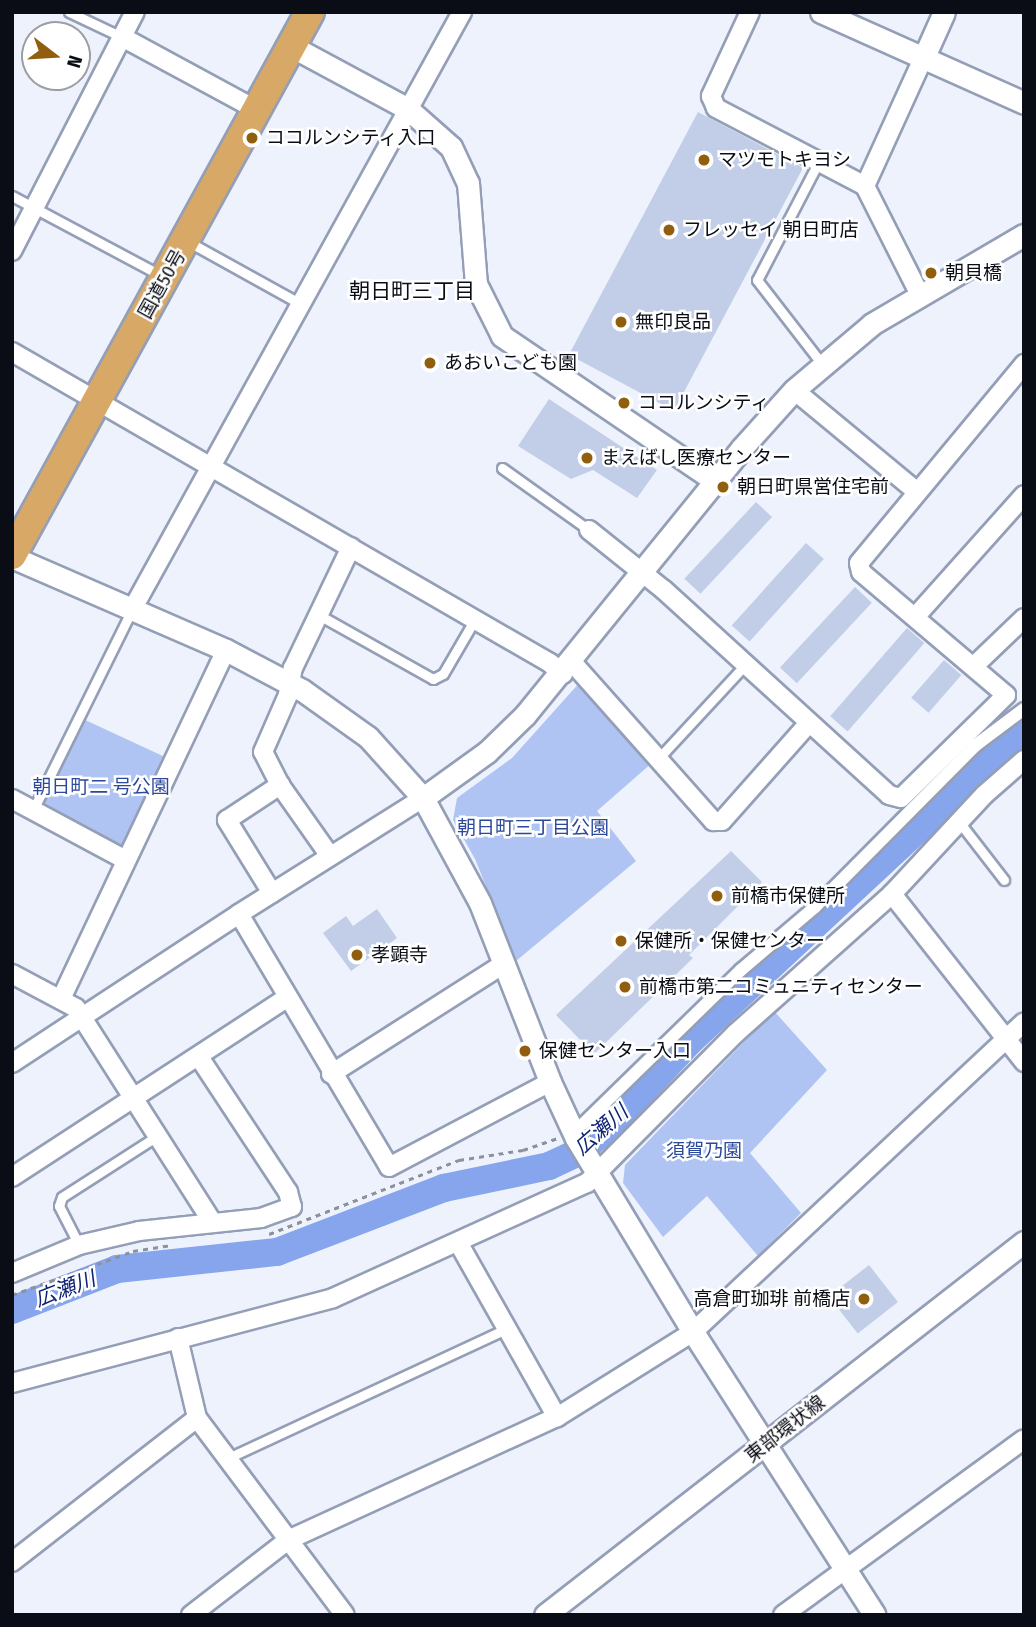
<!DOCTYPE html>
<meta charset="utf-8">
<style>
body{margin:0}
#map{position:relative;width:1036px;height:1627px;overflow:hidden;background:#edf2fd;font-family:"Fira Sans Condensed","Noto Sans JP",sans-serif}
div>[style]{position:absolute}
.green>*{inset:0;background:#afc4f3}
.river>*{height:28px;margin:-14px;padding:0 14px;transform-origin:14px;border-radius:14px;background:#86a5ec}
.building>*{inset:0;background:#c2cee7;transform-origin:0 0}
.path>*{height:2.5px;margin-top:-1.25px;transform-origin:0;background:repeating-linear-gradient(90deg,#8d919b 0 5px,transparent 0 10px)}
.roads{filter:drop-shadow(2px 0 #949fb7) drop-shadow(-2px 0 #949fb7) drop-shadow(0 2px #949fb7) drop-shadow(0 -2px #949fb7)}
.service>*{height:9px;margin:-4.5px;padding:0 4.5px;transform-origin:4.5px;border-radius:4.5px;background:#fff}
.pedestrian>*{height:12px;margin:-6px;padding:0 6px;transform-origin:6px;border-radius:6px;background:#fff}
.minor>*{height:18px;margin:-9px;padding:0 9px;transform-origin:9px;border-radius:9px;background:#fff}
.tertiary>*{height:21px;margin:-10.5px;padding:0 10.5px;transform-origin:10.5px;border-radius:10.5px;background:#fff}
.trunk>*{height:28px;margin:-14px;padding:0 14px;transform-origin:14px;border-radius:14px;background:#d8a866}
.dots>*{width:19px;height:19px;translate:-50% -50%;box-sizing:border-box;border:4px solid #fff;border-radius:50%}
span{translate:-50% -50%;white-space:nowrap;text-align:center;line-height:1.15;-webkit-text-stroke:5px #fff;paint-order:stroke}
.poi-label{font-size:19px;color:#0a0d16}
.left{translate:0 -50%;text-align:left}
.right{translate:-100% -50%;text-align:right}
.street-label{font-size:19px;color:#0a0d16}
.park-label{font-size:19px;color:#2c499c}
.neighbourhood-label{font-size:21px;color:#0a0d16}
.water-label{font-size:21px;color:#0e2373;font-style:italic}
.frame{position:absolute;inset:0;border:14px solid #0a0d16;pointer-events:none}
.north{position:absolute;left:21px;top:21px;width:70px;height:70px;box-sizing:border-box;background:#fff;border:2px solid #9d9ea2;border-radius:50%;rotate:107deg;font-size:19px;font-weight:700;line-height:28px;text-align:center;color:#0a0d16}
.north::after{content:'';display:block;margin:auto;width:24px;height:32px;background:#905e0c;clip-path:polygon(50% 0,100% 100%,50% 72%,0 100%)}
</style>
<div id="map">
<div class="green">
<i style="clip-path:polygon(581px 681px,653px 762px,597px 811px,636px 861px,516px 961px,475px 859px,453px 820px,457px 798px,512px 758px)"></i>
<i style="clip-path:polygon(83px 719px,165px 757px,125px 844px,117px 847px,45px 811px,44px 800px)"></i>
<i style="clip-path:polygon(774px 1011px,827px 1070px,750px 1153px,801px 1213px,758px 1256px,707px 1196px,663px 1237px,623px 1183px,625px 1165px)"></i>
</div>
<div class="river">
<i style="left:12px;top:1310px;width:113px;rotate:-21.3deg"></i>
<i style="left:117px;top:1269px;width:161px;rotate:-6.1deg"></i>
<i style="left:277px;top:1252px;width:179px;rotate:-21deg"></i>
<i style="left:444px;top:1188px;width:107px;rotate:-11.8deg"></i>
<i style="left:549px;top:1166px;width:31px;rotate:-25deg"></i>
<i style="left:577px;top:1153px;width:40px;rotate:-39deg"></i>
<i style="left:608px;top:1128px;width:122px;rotate:-46.7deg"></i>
<i style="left:692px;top:1039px;width:453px;rotate:-42.9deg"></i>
</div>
<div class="building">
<i style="left:698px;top:112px;width:119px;height:275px;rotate:28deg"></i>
<i style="clip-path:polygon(549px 399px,657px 470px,637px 498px,593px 470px,571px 479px,518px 446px)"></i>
<i style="left:756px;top:502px;width:22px;height:105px;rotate:43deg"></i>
<i style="left:806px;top:543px;width:24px;height:111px;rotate:42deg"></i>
<i style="left:855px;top:587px;width:23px;height:110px;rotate:43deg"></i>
<i style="left:907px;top:628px;width:23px;height:117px;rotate:41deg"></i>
<i style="left:944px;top:660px;width:23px;height:50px;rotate:41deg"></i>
<i style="clip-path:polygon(731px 851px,762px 882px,689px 955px,693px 958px,594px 1054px,556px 1015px)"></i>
<i style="clip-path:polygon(377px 909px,397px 938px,351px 971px,323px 933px,346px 916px,353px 926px)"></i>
<i style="left:869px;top:1265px;width:47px;height:51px;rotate:52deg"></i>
</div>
<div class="path">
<i style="left:269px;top:1234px;width:204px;rotate:-21.3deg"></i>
<i style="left:459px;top:1160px;width:65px;rotate:-8.9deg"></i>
<i style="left:523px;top:1150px;width:36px;rotate:-19deg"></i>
<i style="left:12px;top:1295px;width:129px;rotate:-20deg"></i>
<i style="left:133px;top:1251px;width:39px;rotate:-9deg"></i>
</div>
<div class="roads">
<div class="service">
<i style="left:69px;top:12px;width:59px;rotate:25.3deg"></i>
<i style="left:819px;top:161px;width:134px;rotate:117.5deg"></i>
<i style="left:757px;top:280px;width:106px;rotate:52.3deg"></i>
<i style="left:12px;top:196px;width:170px;rotate:28.1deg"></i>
<i style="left:189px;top:242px;width:128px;rotate:29deg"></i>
<i style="left:502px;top:468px;width:107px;rotate:35.5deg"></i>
<i style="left:319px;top:615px;width:131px;rotate:29.3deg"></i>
<i style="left:433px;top:679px;width:11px;rotate:-27deg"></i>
<i style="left:443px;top:674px;width:64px;rotate:-59.8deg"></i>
<i style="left:657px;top:760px;width:129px;rotate:-47.2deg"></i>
<i style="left:33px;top:810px;width:225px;rotate:-63.7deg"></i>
<i style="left:960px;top:823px;width:72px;rotate:52.3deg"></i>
<i style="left:79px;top:1245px;width:44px;rotate:-117.1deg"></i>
<i style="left:59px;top:1206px;width:9px;rotate:-72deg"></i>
<i style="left:62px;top:1197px;width:113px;rotate:-32.7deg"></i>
<i style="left:228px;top:1458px;width:306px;rotate:-24.9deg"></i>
</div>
<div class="pedestrian">
<i style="left:583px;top:1124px;width:221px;rotate:-44.3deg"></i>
<i style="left:741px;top:970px;width:97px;rotate:-40.4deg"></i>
<i style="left:815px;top:907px;width:228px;rotate:-45.2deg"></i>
<i style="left:976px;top:745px;width:60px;rotate:-36.9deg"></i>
</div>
<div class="minor">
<i style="left:750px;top:12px;width:93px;rotate:114.9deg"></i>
<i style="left:711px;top:96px;width:13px;rotate:67deg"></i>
<i style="left:716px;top:108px;width:168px;rotate:27.6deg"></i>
<i style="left:122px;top:37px;width:151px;rotate:28.4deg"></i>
<i style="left:12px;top:251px;width:269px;rotate:-62.8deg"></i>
<i style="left:919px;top:293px;width:120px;rotate:-116.8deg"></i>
<i style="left:865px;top:186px;width:140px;rotate:-65.5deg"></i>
<i style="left:12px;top:352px;width:621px;rotate:30.03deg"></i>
<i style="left:550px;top:663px;width:17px;rotate:40deg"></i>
<i style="left:794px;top:390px;width:158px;rotate:39.6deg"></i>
<i style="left:589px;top:530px;width:96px;rotate:38.7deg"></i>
<i style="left:664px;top:590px;width:304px;rotate:42.3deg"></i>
<i style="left:889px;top:795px;width:12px;rotate:14deg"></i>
<i style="left:901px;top:798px;width:147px;rotate:-44.4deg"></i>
<i style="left:1006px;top:695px;width:190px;rotate:-139.7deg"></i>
<i style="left:861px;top:572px;width:9px;rotate:-103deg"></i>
<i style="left:859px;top:563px;width:259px;rotate:-50.3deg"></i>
<i style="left:133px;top:608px;width:681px;rotate:-61.1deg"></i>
<i style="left:916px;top:616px;width:162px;rotate:-48.2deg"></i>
<i style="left:572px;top:662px;width:213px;rotate:48.4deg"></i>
<i style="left:713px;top:821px;width:9px"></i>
<i style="left:722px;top:821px;width:131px;rotate:-48.4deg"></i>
<i style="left:975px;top:665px;width:68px;rotate:-43.8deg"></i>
<i style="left:423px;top:798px;width:218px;rotate:147.8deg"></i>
<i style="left:239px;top:914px;width:294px;rotate:59.3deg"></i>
<i style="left:389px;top:1167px;width:182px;rotate:-27.8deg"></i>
<i style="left:12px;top:799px;width:129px;rotate:28.2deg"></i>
<i style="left:330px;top:856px;width:87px;rotate:-125.2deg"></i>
<i style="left:280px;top:785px;width:37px;rotate:-117deg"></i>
<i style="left:263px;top:752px;width:62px;rotate:-66.3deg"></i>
<i style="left:288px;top:695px;width:27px;rotate:-80deg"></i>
<i style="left:293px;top:668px;width:134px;rotate:-64.4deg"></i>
<i style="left:272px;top:893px;width:86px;rotate:-121.7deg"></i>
<i style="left:227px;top:820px;width:64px;rotate:-33.4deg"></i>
<i style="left:892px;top:894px;width:214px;rotate:51.8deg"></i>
<i style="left:12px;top:974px;width:72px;rotate:28deg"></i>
<i style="left:76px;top:1008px;width:255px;rotate:57.5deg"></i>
<i style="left:61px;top:999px;width:386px;rotate:-64.7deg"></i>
<i style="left:12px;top:1063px;width:272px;rotate:-33.3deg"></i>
<i style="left:331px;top:1074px;width:203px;rotate:-32.5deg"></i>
<i style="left:12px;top:1177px;width:328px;rotate:-33.1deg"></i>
<i style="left:459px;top:1244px;width:199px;rotate:60.5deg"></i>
<i style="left:12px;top:1273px;width:73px;rotate:-22.7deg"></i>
<i style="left:79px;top:1245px;width:62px;rotate:-13.1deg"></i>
<i style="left:139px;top:1231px;width:123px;rotate:-6.1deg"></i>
<i style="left:261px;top:1218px;width:33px;rotate:-20deg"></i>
<i style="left:292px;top:1207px;width:16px;rotate:-105deg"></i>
<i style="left:288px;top:1192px;width:162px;rotate:-123.4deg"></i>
<i style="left:178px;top:1338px;width:82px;rotate:76.6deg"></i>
<i style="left:197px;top:1418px;width:246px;rotate:53.1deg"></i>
<i style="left:12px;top:1383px;width:332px;rotate:-14.8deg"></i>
<i style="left:333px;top:1298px;width:279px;rotate:-24.4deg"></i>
<i style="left:587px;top:1183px;width:211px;rotate:-45.2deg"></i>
<i style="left:736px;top:1033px;width:209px;rotate:-41.7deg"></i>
<i style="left:892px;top:894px;width:135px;rotate:-47.1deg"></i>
<i style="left:984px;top:795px;width:53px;rotate:-41.2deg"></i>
<i style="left:12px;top:1562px;width:234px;rotate:-37.9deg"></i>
<i style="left:191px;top:1615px;width:123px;rotate:-37.7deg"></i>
<i style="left:288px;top:1540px;width:296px;rotate:-24.6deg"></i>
<i style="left:557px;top:1417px;width:160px;rotate:-32deg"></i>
<i style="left:693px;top:1332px;width:453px;rotate:-43.1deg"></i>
<i style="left:783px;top:1615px;width:298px;rotate:-36.1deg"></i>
</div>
<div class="tertiary">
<i style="left:821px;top:12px;width:222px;rotate:24.1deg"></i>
<i style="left:291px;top:46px;width:133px;rotate:28.3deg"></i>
<i style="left:408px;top:109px;width:57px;rotate:41.5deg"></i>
<i style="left:451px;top:147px;width:40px;rotate:65deg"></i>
<i style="left:468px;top:183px;width:101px;rotate:85.5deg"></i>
<i style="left:476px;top:284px;width:58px;rotate:63.4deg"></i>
<i style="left:502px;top:336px;width:258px;rotate:34.2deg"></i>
<i style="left:923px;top:59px;width:51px;rotate:-65.9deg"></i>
<i style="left:12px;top:557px;width:233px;rotate:23.5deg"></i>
<i style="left:226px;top:650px;width:86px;rotate:27.8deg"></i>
<i style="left:302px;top:690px;width:81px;rotate:35.5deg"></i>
<i style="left:368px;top:737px;width:82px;rotate:48deg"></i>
<i style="left:423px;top:798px;width:119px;rotate:61.5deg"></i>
<i style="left:480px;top:903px;width:192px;rotate:68.6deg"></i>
<i style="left:550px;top:1082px;width:62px;rotate:65.1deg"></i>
<i style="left:576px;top:1138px;width:227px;rotate:58.9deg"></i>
<i style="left:693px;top:1332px;width:336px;rotate:57.3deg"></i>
<i style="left:423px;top:798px;width:79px;rotate:-35.7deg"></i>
<i style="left:487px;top:752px;width:53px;rotate:-44.2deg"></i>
<i style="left:525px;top:715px;width:343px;rotate:-50.9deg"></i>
<i style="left:741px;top:449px;width:79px;rotate:-48.1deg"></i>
<i style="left:794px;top:390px;width:102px;rotate:-40.2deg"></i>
<i style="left:872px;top:324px;width:176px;rotate:-30.4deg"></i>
<i style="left:545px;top:1615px;width:607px;rotate:-37.91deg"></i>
</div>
<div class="trunk">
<i style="left:12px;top:555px;width:619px;rotate:-61.24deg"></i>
</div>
</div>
<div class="dots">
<i style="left:252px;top:138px;background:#905e0c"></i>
<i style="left:704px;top:160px;background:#905e0c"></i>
<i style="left:669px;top:230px;background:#905e0c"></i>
<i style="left:931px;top:273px;background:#905e0c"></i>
<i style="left:621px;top:322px;background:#905e0c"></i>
<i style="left:430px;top:363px;background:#905e0c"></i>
<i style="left:624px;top:403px;background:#905e0c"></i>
<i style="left:587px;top:458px;background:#905e0c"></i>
<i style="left:723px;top:487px;background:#905e0c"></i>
<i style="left:717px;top:896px;background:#905e0c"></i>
<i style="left:621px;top:941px;background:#905e0c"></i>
<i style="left:357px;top:955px;background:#905e0c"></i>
<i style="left:625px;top:987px;background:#905e0c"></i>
<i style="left:525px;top:1051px;background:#905e0c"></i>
<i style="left:864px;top:1299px;background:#905e0c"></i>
</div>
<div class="poi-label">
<span class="left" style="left:266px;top:138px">ココルンシティ入口</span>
<span class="left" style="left:718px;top:160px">マツモトキヨシ</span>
<span class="left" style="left:683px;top:230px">フレッセイ 朝日町店</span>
<span class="left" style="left:945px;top:273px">朝貝橋</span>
<span class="left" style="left:635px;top:322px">無印良品</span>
<span class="left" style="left:444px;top:363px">あおいこども園</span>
<span class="left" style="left:638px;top:403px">ココルンシティ</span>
<span class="left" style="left:601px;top:458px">まえばし医療センター</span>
<span class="left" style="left:737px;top:487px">朝日町県営住宅前</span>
<span class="left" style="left:731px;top:896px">前橋市保健所</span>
<span class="left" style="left:635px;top:941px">保健所・保健センター</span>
<span class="left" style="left:371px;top:955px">孝顕寺</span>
<span class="left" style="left:639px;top:987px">前橋市第二コミュニティセンター</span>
<span class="left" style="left:539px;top:1051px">保健センター入口</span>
<span class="right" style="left:850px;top:1299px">高倉町珈琲 前橋店</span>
</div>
<div class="street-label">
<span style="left:162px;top:284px;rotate:-61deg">国道50号</span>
<span style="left:785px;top:1429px;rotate:-38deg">東部環状線</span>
</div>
<div class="park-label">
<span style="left:101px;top:787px">朝日町二 号公園</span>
<span style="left:533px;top:828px">朝日町三丁目公園</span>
<span style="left:704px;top:1151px">須賀乃園</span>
</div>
<div class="neighbourhood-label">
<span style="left:412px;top:291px">朝日町三丁目</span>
</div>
<div class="water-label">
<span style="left:601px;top:1130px;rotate:-41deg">広瀬川</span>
<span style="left:65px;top:1289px;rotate:-21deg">広瀬川</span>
</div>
<div class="frame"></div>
<div class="north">N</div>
</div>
